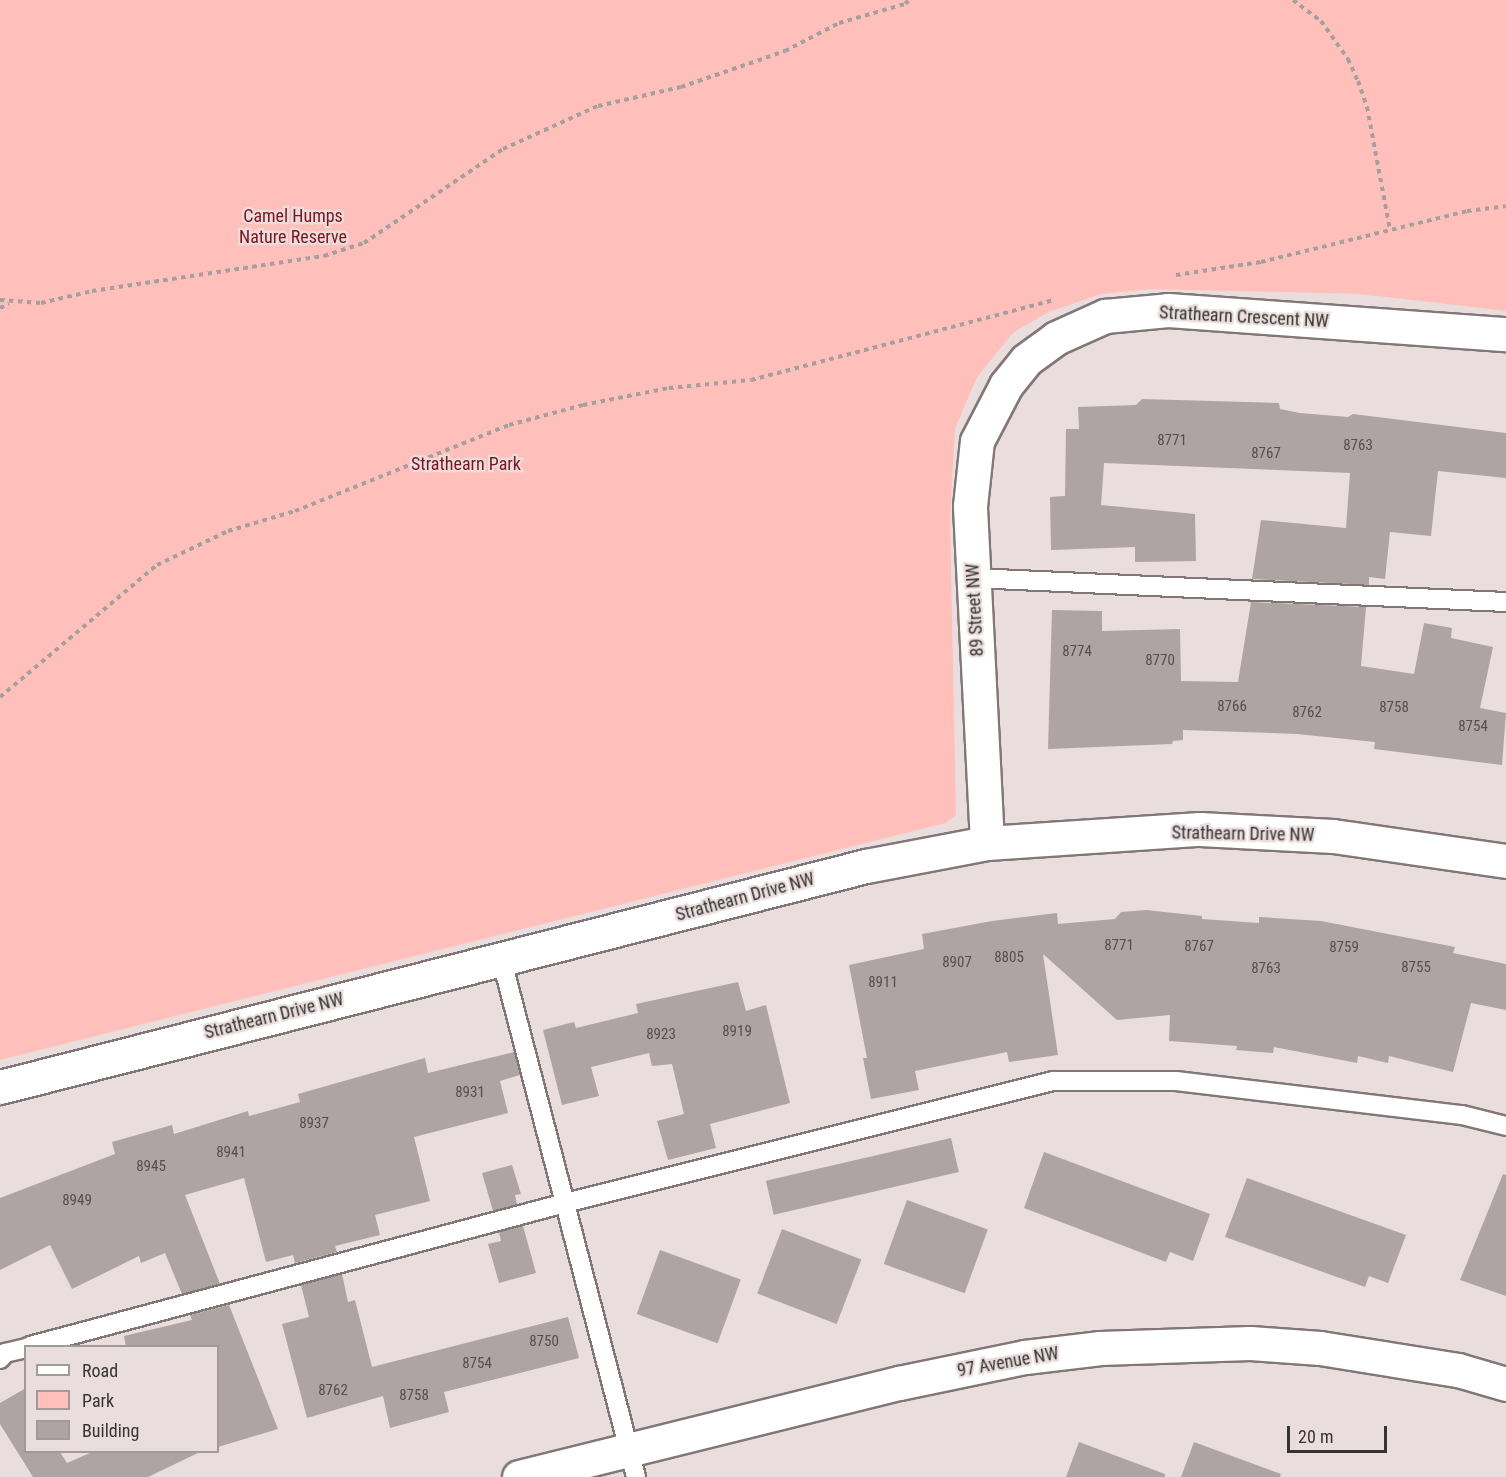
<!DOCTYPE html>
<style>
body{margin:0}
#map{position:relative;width:1506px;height:1477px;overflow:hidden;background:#e9dedd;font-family:"Roboto Condensed",sans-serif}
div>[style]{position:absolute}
.green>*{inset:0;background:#ffc0bb}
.building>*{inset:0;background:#aea4a3;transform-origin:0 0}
.path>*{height:4px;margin-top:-2px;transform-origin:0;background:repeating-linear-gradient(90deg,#a79e9e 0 4.5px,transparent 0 9px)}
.roads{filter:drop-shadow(2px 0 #817776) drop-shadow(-2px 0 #817776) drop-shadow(0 2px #817776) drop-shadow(0 -2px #817776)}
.service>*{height:18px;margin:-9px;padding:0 9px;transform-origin:9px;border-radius:9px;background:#fff}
.minor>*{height:33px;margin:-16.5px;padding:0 16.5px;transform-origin:16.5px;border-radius:16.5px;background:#fff}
span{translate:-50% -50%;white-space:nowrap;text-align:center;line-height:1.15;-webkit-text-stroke:4.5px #e9dedd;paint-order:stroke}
.number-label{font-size:15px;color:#554f4f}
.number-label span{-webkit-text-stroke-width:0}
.park-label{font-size:18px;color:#7d131b}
.street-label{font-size:18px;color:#373333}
.legend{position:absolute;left:24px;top:1345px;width:195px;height:108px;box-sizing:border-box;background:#e9dedd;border:2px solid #a29a99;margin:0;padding:8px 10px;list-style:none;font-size:18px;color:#373333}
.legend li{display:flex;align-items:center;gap:12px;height:30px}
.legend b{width:30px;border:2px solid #a29a99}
.scale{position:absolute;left:1287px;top:1426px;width:100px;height:27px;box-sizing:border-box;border:3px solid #373333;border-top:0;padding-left:8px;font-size:18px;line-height:21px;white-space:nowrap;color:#373333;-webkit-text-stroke:4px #e9dedd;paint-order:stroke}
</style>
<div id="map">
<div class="green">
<i style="clip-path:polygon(0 0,1506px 0,1506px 311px,1361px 294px,1151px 289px,1101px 294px,1049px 312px,1014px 332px,977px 377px,955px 429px,950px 517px,956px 815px,946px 823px,0 1060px)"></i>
</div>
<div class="building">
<i style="clip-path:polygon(1142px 399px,1279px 403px,1280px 409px,1300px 413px,1348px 417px,1353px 414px,1506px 433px,1506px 478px,1438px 471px,1431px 536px,1390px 532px,1385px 579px,1369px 577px,1369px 585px,1252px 579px,1261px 520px,1346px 528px,1350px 473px,1104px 463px,1101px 505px,1195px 514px,1196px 561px,1135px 562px,1135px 547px,1051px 550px,1050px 497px,1065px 496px,1066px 429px,1079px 429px,1078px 407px,1136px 405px)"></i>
<i style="clip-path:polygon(1251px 602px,1366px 607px,1361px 666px,1414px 674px,1424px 623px,1452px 628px,1451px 638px,1493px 647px,1480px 708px,1506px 713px,1502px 765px,1374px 749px,1375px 742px,1297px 734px,1183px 730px,1183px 740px,1173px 741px,1172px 744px,1048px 749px,1052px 610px,1102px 611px,1102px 631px,1180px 629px,1181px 681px,1238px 682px)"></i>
<i style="clip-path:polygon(1146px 910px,1202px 916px,1202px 919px,1259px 923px,1259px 917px,1321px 921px,1455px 947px,1453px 953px,1506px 964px,1506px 1010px,1471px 1003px,1453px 1072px,1389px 1056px,1388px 1063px,1358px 1056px,1357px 1063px,1274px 1047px,1273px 1053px,1236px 1050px,1237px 1046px,1169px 1041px,1170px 1015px,1117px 1020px,1043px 954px,1058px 1055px,1009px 1062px,1007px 1052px,915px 1071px,919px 1090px,871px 1099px,863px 1058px,867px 1058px,849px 965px,924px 949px,922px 934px,992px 921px,1057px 913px,1058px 924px,1115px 919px,1121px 912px)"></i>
<i style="clip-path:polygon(738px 982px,746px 1011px,766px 1005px,790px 1103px,710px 1124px,716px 1148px,668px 1160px,657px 1121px,684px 1114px,672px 1064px,652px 1066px,649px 1053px,591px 1067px,599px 1096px,562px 1105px,543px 1030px,574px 1022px,576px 1028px,638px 1013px,636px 1004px)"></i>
<i style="clip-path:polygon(514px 1052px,520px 1075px,500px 1081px,508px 1113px,414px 1137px,430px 1201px,375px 1215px,380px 1235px,335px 1246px,337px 1252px,295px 1263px,293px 1255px,266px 1262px,244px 1178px,185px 1195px,220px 1284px,182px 1294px,165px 1253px,141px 1263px,139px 1256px,72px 1289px,50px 1245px,0 1270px,0 1198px,115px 1154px,112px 1142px,172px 1125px,174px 1134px,248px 1111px,249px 1116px,300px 1102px,298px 1094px,425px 1058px,428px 1073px)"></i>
<i style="left:951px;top:1138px;width:35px;height:190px;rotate:77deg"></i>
<i style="clip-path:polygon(1044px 1152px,1210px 1214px,1193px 1261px,1170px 1252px,1166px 1262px,1024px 1208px)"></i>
<i style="clip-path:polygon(512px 1165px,521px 1194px,515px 1195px,517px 1204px,493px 1211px,482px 1173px)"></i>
<i style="clip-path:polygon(1503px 1174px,1506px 1175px,1506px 1296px,1460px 1280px)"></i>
<i style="clip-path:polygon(1247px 1178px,1406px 1235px,1388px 1283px,1369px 1276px,1365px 1287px,1225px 1237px)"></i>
<i style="left:907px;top:1200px;width:86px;height:68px;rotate:20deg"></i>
<i style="clip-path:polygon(523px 1226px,536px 1273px,499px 1283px,488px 1244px,501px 1241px,499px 1232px)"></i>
<i style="left:782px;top:1229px;width:85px;height:69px;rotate:21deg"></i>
<i style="left:660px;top:1250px;width:86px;height:68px;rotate:20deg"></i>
<i style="clip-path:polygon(342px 1274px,348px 1302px,355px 1300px,372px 1367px,568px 1317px,579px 1358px,444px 1392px,449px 1412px,390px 1428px,383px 1396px,307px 1418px,282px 1324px,309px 1317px,301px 1285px)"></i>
<i style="clip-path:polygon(229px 1305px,278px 1429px,218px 1447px,218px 1347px,126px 1347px,124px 1336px,192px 1320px,190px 1315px)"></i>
<i style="clip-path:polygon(26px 1388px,26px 1452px,60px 1452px,67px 1463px,92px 1452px,200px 1452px,148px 1477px,33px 1477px,0 1424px,0 1403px)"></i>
<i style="clip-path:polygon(1079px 1442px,1165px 1474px,1165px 1477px,1066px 1477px)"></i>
<i style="clip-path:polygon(1194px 1442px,1281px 1474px,1280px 1477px,1181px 1477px)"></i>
</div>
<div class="path">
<i style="left:1293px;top:0;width:35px;rotate:37deg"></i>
<i style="left:1321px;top:21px;width:47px;rotate:54.6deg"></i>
<i style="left:1348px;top:59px;width:24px;rotate:66deg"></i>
<i style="left:1358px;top:81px;width:28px;rotate:71deg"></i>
<i style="left:1367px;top:107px;width:125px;rotate:79.4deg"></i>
<i style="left:1176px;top:275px;width:86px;rotate:-8.7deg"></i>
<i style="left:1261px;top:262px;width:212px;rotate:-13.9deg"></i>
<i style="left:1467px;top:211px;width:39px;rotate:-7deg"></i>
<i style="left:0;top:300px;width:41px;rotate:4.2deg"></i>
<i style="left:41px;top:303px;width:52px;rotate:-13.2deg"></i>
<i style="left:92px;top:291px;width:235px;rotate:-8.6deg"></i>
<i style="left:324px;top:256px;width:42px;rotate:-18deg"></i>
<i style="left:364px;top:243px;width:168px;rotate:-34.1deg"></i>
<i style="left:503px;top:149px;width:104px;rotate:-24.4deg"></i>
<i style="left:598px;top:106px;width:85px;rotate:-12.9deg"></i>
<i style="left:681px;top:87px;width:110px;rotate:-19.1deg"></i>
<i style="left:785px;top:51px;width:61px;rotate:-27.4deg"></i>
<i style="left:839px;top:23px;width:69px;rotate:-16.1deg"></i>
<i style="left:905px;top:4px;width:6px;rotate:-45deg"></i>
<i style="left:0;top:308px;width:10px;rotate:-24deg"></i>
<i style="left:0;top:697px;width:205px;rotate:-40.1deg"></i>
<i style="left:157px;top:565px;width:79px;rotate:-25.6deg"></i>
<i style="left:228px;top:531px;width:70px;rotate:-16.6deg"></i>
<i style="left:295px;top:511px;width:231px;rotate:-21.9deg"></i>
<i style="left:509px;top:425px;width:77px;rotate:-15.1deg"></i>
<i style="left:583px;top:405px;width:88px;rotate:-11.2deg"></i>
<i style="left:669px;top:388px;width:82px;rotate:-5.6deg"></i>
<i style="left:751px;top:380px;width:313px;rotate:-14.8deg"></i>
</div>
<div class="roads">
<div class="service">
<i style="left:973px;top:578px;width:534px;rotate:2.58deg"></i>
<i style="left:502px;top:961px;width:533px;rotate:75.44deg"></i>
<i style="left:30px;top:1346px;width:554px;rotate:-14.96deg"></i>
<i style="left:565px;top:1203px;width:503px;rotate:-14.04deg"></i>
<i style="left:1053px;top:1081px;width:123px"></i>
<i style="left:1176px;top:1081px;width:288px;rotate:6.8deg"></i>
<i style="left:1462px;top:1115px;width:45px;rotate:14deg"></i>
<i style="left:0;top:1359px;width:8px;rotate:-50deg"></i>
<i style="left:5px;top:1353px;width:22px;rotate:-13deg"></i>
</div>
<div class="minor">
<i style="left:987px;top:843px;width:337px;rotate:-92.9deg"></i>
<i style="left:970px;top:506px;width:65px;rotate:-83.9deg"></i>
<i style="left:977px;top:441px;width:63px;rotate:-62.6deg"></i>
<i style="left:1006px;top:385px;width:32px;rotate:-51deg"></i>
<i style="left:1026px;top:360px;width:37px;rotate:-36deg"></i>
<i style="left:1056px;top:338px;width:54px;rotate:-24.2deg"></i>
<i style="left:1105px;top:316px;width:63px;rotate:-5.4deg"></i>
<i style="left:1168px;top:310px;width:339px;rotate:4.1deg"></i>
<i style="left:0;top:1087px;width:894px;rotate:-14.32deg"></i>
<i style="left:866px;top:866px;width:123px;rotate:-10.8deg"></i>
<i style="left:987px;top:843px;width:213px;rotate:-3.8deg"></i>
<i style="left:1200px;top:829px;width:133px;rotate:3deg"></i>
<i style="left:1333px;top:836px;width:175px;rotate:8.2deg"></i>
<i style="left:519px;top:1477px;width:391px;rotate:-13.9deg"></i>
<i style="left:899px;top:1383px;width:129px;rotate:-11.7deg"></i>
<i style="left:1025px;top:1357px;width:76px;rotate:-6.8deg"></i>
<i style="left:1100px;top:1348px;width:150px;rotate:-1.9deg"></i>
<i style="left:1250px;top:1343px;width:70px;rotate:4.1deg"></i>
<i style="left:1320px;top:1348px;width:140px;rotate:9.1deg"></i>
<i style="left:1458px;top:1370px;width:50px;rotate:16.3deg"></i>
</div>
</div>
<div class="number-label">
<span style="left:1172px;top:441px">8771</span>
<span style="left:1358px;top:446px">8763</span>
<span style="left:1266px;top:454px">8767</span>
<span style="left:1077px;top:652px">8774</span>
<span style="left:1160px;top:661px">8770</span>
<span style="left:1232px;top:707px">8766</span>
<span style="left:1394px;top:708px">8758</span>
<span style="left:1307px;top:713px">8762</span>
<span style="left:1473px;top:727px">8754</span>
<span style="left:1119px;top:946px">8771</span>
<span style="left:1199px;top:947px">8767</span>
<span style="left:1344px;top:948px">8759</span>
<span style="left:1009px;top:958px">8805</span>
<span style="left:957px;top:963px">8907</span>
<span style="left:1416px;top:968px">8755</span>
<span style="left:1266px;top:969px">8763</span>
<span style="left:883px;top:983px">8911</span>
<span style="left:737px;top:1032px">8919</span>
<span style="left:661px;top:1035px">8923</span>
<span style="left:470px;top:1093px">8931</span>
<span style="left:314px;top:1124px">8937</span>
<span style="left:231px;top:1153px">8941</span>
<span style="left:151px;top:1167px">8945</span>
<span style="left:77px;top:1201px">8949</span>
<span style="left:544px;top:1342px">8750</span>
<span style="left:477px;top:1364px">8754</span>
<span style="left:333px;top:1391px">8762</span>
<span style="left:414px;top:1396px">8758</span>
</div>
<div class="park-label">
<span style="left:293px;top:227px">Camel Humps<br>Nature Reserve</span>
<span style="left:466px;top:464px">Strathearn Park</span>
</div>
<div class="street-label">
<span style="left:1244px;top:317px;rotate:3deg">Strathearn Crescent NW</span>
<span style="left:975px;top:610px;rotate:-93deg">89 Street NW</span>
<span style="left:1243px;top:834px;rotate:1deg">Strathearn Drive NW</span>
<span style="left:745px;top:897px;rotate:-15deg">Strathearn Drive NW</span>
<span style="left:274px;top:1016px;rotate:-14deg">Strathearn Drive NW</span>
<span style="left:1008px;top:1362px;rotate:-10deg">97 Avenue NW</span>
</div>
<ul class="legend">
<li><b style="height:8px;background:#fff"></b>Road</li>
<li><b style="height:16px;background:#ffc0bb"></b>Park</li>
<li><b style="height:16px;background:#aea4a3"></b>Building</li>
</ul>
<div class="scale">20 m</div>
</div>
